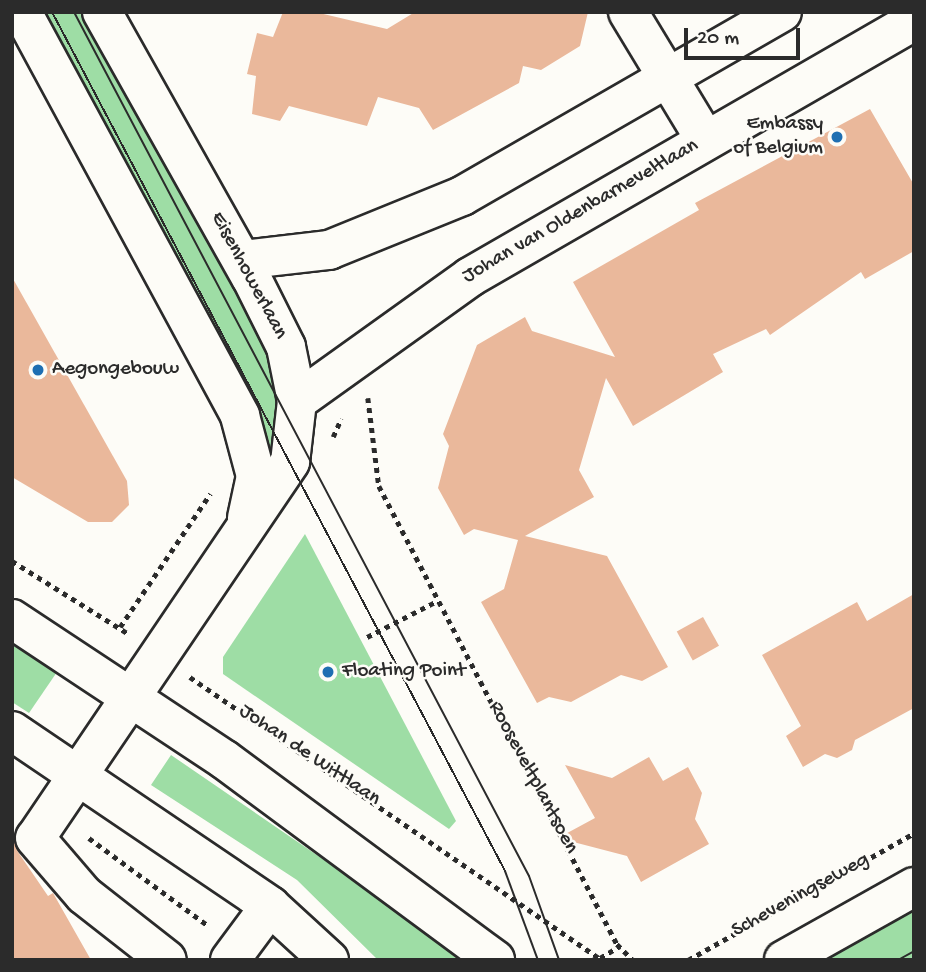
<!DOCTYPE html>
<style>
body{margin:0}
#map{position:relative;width:926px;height:972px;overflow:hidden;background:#fdfcf7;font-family:"Gochi Hand",sans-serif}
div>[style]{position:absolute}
.green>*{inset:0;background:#9edda5}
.building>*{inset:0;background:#eab89b;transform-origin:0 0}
.path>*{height:4.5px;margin-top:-2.25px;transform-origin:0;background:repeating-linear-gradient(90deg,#2b2b2b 0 5px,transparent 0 10px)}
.roads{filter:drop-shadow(2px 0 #2b2b2b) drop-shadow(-2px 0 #2b2b2b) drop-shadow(0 2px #2b2b2b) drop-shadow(0 -2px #2b2b2b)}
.minor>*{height:38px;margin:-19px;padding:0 19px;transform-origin:19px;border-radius:19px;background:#fdfcf7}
.major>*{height:38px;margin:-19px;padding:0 19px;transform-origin:19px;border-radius:19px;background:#fdfcf7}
.tram>*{height:2px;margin:-1px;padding:0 1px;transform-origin:1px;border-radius:1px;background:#2b2b2b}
.dots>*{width:19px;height:19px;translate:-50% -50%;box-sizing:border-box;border:4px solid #fdfcf7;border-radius:50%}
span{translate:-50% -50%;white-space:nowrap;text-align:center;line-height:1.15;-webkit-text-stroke:5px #fdfcf7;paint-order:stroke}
.poi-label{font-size:21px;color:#2b2b2b}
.right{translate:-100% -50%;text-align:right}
.left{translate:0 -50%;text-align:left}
.street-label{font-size:21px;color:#2b2b2b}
.frame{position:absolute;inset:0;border:14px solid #2b2b2b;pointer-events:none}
.scale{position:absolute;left:684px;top:28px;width:116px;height:32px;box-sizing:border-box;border:4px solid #2b2b2b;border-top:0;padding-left:9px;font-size:21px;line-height:24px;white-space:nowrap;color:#2b2b2b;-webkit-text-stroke:5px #fdfcf7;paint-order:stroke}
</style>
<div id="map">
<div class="green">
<i style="clip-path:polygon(38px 12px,97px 12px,270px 340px,283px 383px,276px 465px)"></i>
<i style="clip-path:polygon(305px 534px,456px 821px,449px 829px,223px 674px,223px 657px)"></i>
<i style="clip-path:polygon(12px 641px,57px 672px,29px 713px,12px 702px)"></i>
<i style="clip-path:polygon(171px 755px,327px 862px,461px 960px,378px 960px,297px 880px,151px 785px)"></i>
<i style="clip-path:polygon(914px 891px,914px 960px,792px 960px)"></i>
</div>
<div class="building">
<i style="clip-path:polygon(283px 12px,315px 12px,387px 29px,415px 12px,588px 12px,580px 46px,541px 70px,523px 66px,519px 83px,433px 130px,419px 108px,378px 97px,367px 126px,289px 106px,280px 121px,252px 114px,256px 76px,247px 74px,257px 33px,273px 37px)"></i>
<i style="clip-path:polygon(870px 109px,914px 185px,914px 251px,865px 279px,861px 272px,770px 335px,766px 329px,713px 354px,723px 372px,633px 426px,606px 378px,579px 470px,594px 497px,525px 536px,607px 556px,668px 667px,642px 681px,621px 675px,571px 702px,549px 697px,537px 703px,481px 602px,504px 589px,518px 540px,474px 529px,464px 535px,438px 488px,449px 446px,443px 434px,477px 345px,525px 317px,532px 331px,615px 357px,573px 282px,699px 210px,695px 203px)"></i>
<i style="clip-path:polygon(12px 277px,127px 481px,129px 505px,112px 522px,88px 522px,12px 477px)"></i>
<i style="clip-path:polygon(914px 594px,914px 708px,855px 740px,852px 750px,837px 758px,825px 754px,803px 767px,786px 736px,801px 726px,762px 655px,857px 602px,867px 621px)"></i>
<i style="left:703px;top:617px;width:33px;height:30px;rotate:61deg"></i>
<i style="clip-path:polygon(649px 757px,663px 781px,688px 767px,702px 793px,695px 819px,709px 844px,641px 882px,627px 856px,558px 838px,595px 818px,565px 765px,612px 778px)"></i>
<i style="clip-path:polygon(12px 831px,18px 852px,48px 896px,53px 893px,91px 960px,12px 960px)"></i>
</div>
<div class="path">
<i style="left:368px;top:398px;width:89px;rotate:82.9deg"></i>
<i style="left:379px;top:486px;width:516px;rotate:62.54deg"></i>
<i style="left:617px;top:944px;width:23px;rotate:45deg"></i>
<i style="left:333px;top:437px;width:20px;rotate:-66deg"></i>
<i style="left:12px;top:561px;width:138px;rotate:32deg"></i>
<i style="left:120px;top:627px;width:161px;rotate:-55.9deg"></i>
<i style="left:367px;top:637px;width:79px;rotate:-27.2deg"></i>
<i style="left:190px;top:677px;width:500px;rotate:34.5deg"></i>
<i style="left:89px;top:838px;width:149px;rotate:36.3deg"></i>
<i style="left:600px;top:958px;width:23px;rotate:-31deg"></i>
<i style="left:688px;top:960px;width:259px;rotate:-29.3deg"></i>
</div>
<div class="roads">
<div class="minor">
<i style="left:22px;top:12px;width:459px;rotate:61.6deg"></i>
<i style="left:240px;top:416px;width:62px;rotate:75.1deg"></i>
<i style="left:256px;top:476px;width:43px;rotate:102.1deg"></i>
<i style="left:102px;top:12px;width:304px;rotate:60.7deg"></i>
<i style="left:251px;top:277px;width:78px;rotate:63.4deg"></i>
<i style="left:286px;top:347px;width:55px;rotate:78.5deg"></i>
<i style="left:297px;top:401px;width:61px;rotate:96.5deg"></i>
<i style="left:290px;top:462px;width:454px;rotate:124.1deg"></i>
<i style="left:35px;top:838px;width:75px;rotate:49.3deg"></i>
<i style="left:84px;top:895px;width:105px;rotate:38.1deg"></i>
<i style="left:628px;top:12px;width:149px;rotate:58.8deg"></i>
<i style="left:242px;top:260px;width:88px;rotate:-6.6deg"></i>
<i style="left:329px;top:250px;width:144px;rotate:-22.1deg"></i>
<i style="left:462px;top:196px;width:369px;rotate:-29.9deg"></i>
<i style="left:297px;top:401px;width:213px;rotate:-35.6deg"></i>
<i style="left:470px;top:277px;width:513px;rotate:-29.97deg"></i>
<i style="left:230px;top:960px;width:67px;rotate:-53.5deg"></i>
<i style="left:784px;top:960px;width:149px;rotate:-29.3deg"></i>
</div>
<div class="major">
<i style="left:12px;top:619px;width:255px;rotate:33.5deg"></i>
<i style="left:225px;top:760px;width:336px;rotate:36.5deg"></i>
<i style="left:12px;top:731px;width:312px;rotate:34.1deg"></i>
<i style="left:270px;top:906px;width:80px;rotate:42.5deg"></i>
</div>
</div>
<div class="tram">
<i style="left:52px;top:12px;width:971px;rotate:62.19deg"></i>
<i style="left:505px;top:871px;width:95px;rotate:69.7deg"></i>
<i style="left:74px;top:12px;width:976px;rotate:62.23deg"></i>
<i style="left:529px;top:876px;width:89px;rotate:70.3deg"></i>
<i style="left:898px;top:960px;width:18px;rotate:-29deg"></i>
</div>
<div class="dots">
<i style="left:837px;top:137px;background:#1f6fb2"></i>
<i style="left:38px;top:370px;background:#1f6fb2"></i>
<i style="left:328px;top:672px;background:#1f6fb2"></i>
</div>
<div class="poi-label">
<span class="right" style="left:823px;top:137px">Embassy<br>of Belgium</span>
<span class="left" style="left:52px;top:370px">Aegongebouw</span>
<span class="left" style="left:342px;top:672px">Floating Point</span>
</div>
<div class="street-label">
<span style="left:581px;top:212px;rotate:-30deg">Johan van Oldenbarneveltlaan</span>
<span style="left:248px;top:276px;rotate:62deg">Eisenhowerlaan</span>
<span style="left:309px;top:756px;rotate:34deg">Johan de Wittlaan</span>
<span style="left:532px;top:778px;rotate:62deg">Rooseveltplantsoen</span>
<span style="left:801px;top:896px;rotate:-29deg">Scheveningseweg</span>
</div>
<div class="frame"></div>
<div class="scale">20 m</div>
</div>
